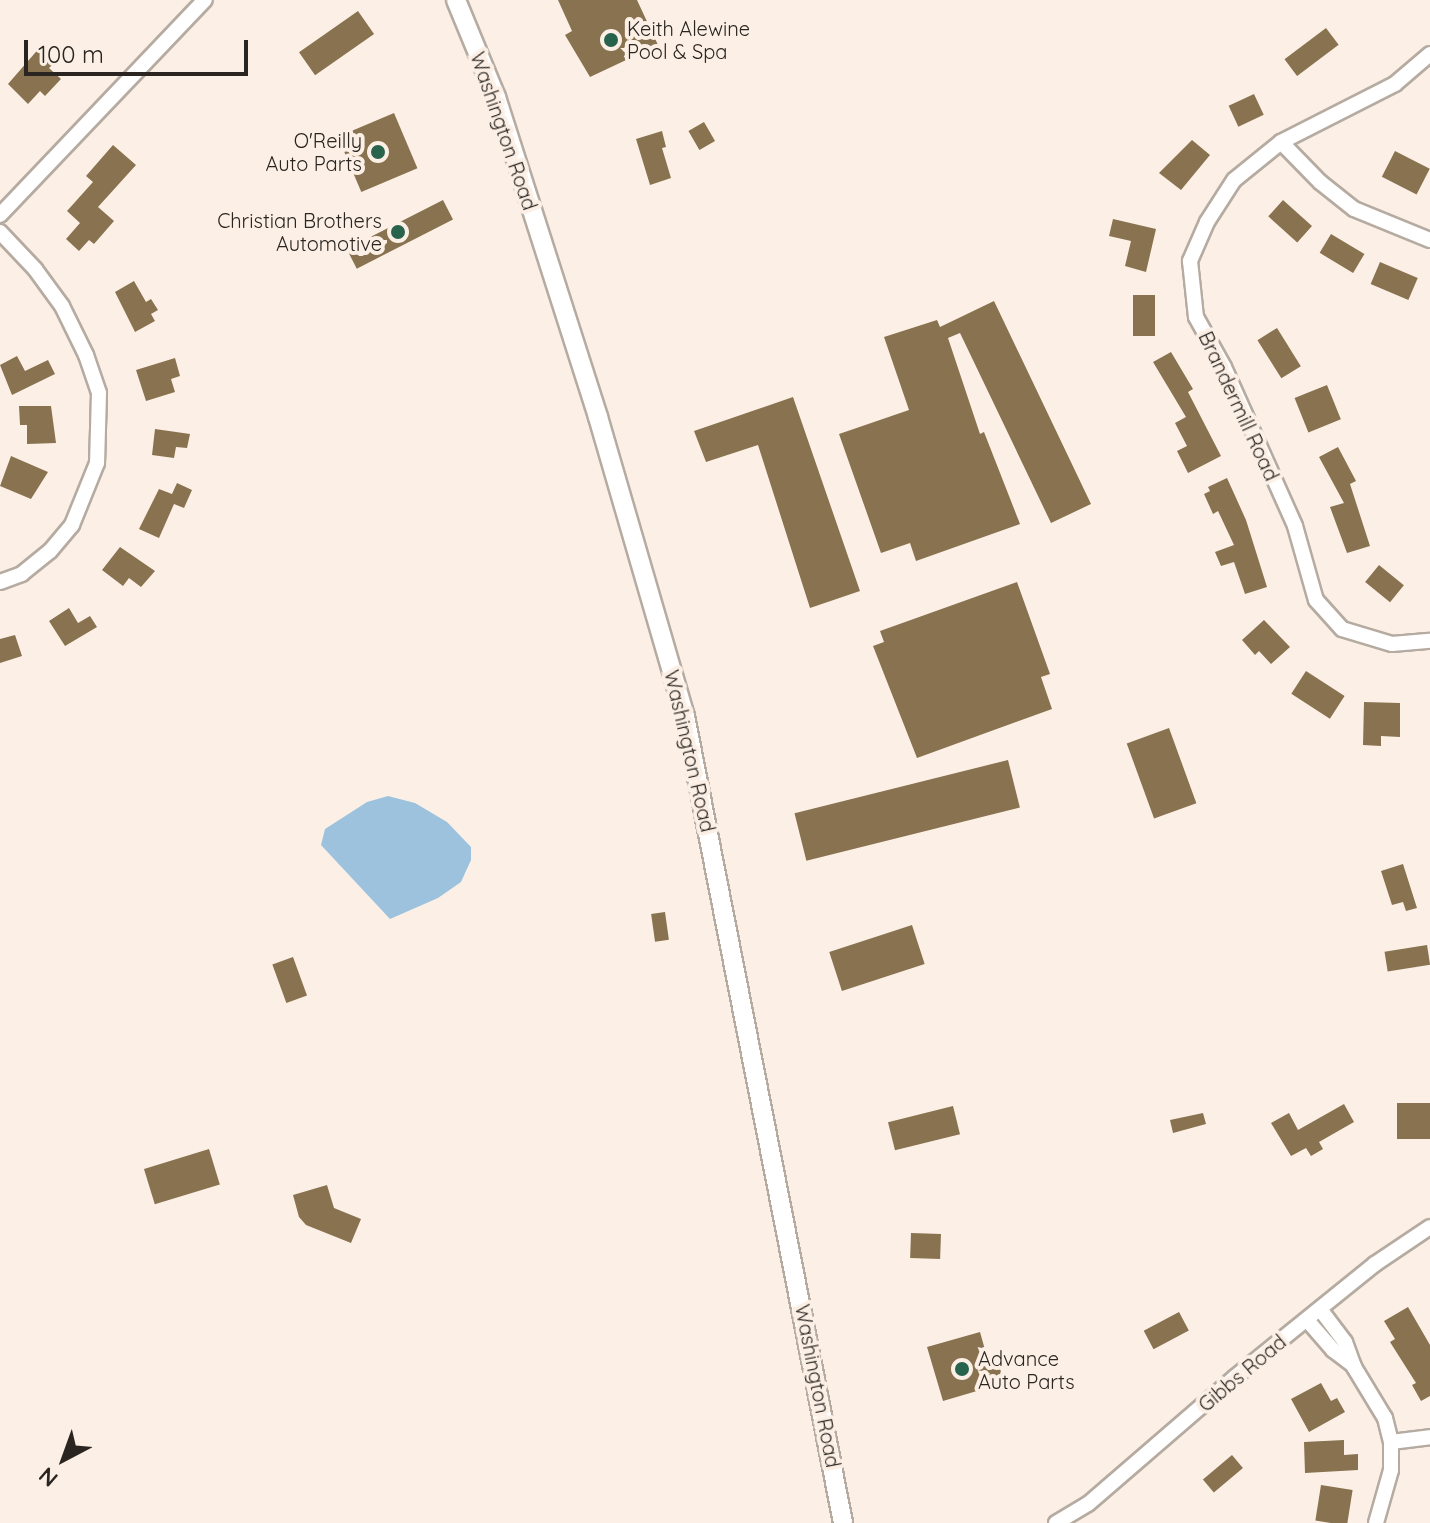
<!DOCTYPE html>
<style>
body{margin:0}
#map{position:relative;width:1430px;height:1523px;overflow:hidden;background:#fcf0e6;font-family:Quicksand,sans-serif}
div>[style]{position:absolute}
.water>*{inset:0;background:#9cc2de}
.building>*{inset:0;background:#88724f;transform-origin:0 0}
.roads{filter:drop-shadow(2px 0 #b6aba1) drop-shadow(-2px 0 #b6aba1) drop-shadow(0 2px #b6aba1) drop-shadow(0 -2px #b6aba1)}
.minor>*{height:14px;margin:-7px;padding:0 7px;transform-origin:7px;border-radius:7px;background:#fff}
.major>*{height:18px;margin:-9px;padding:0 9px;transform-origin:9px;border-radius:9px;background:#fff}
.dots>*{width:22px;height:22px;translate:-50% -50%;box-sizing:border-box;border:4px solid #fcf0e6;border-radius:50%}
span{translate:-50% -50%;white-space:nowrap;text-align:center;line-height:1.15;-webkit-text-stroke:8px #fcf0e6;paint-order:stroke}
.poi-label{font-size:20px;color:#2a2521}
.left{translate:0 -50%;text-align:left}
.right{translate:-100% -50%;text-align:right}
.street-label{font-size:20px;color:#2a2521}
.north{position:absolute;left:24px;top:1419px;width:80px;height:80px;-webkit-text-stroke:6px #fcf0e6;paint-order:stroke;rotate:221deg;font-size:22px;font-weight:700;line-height:32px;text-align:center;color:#2a2521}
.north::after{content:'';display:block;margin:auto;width:28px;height:36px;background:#2a2521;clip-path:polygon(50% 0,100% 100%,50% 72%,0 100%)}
.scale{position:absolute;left:24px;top:40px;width:224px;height:36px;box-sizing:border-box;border:4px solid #2a2521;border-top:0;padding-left:10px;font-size:24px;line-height:28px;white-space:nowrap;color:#2a2521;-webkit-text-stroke:6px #fcf0e6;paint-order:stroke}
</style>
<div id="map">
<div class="water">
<i style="clip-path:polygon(388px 796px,415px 803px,447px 822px,471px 847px,471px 860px,461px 882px,438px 898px,390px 919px,321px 845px,325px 829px,367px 802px)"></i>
</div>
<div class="building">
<i style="clip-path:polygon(558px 0,637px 0,658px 45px,590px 77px,565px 35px,572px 31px)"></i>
<i style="left:358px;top:11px;width:28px;height:72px;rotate:55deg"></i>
<i style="left:1326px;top:28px;width:21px;height:52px;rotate:53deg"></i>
<i style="clip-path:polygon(41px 46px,56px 61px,49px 68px,61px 79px,45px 96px,40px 91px,28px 104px,8px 84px)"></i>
<i style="left:1254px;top:94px;width:23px;height:28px;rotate:65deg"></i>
<i style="left:394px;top:113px;width:60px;height:61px;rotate:67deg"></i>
<i style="left:704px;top:122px;width:22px;height:18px;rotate:60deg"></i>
<i style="clip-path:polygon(662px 131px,666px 147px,662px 148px,671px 178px,650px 185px,636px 139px)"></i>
<i style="clip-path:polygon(1192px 140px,1210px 155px,1181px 190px,1159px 173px)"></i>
<i style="clip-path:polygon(113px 145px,136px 165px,98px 207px,114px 221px,94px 244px,89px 240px,79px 251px,66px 239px,80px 223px,67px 211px,93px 182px,86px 176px)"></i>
<i style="left:1395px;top:151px;width:39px;height:29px;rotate:27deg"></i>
<i style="left:443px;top:200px;width:22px;height:108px;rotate:63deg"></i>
<i style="left:1283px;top:200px;width:39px;height:22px;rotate:42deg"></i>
<i style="clip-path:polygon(1113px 219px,1156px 229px,1146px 272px,1125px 266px,1131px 241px,1109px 236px)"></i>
<i style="left:1331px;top:234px;width:39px;height:22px;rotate:31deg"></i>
<i style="left:1380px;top:262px;width:41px;height:24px;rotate:23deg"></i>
<i style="clip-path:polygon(134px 281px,146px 302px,151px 299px,158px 310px,151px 314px,155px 321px,135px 332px,115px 292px)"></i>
<i style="left:1133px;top:295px;width:22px;height:41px"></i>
<i style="clip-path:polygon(994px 301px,1091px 504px,1051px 523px,960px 333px,948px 338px,980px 434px,984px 432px,1020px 524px,916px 561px,910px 543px,881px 553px,839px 434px,909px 410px,884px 337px,937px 320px,940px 327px)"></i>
<i style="left:1277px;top:328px;width:45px;height:23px;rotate:58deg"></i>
<i style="clip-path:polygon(1171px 352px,1193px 389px,1188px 392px,1221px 456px,1188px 473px,1177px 451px,1187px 446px,1175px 423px,1186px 417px,1153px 362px)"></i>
<i style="clip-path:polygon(17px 356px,25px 371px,48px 360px,55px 374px,12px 395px,0 365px)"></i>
<i style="clip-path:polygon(175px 358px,180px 376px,171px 379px,175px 392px,146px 401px,136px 370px)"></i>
<i style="left:1327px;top:385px;width:37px;height:35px;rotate:68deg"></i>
<i style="clip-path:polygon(793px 397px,860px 591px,810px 608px,758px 445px,706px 462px,694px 431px)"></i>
<i style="clip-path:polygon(19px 406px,51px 406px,56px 443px,27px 444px,27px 425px,20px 425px)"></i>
<i style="clip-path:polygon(155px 429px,190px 434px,187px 448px,176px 447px,174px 458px,152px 455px)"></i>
<i style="clip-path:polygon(1338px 447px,1356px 481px,1350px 484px,1370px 546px,1347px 553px,1330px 507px,1344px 503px,1319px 457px)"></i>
<i style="clip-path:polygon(11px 456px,48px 472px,31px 499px,0 486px)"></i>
<i style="clip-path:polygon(1227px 478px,1246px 520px,1267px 587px,1245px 594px,1234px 562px,1221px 566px,1215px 552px,1234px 545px,1218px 511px,1213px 514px,1204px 494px,1210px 491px,1208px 487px)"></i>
<i style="clip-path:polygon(177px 483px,192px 490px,184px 508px,174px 504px,159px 538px,139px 529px,159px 489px,172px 494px)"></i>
<i style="clip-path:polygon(120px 547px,155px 571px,141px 587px,129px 578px,123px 586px,102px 570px)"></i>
<i style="left:1379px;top:565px;width:32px;height:22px;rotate:39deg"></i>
<i style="clip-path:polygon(1017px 582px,1050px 674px,1041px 677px,1052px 709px,917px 758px,873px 646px,884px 642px,880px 631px)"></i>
<i style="clip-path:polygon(69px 608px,78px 623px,90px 616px,97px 627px,65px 646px,49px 621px)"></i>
<i style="clip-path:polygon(1264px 620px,1290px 647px,1271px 664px,1259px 651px,1255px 655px,1242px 640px)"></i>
<i style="clip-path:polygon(15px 635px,22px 656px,0 663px,0 639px)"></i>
<i style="left:1306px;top:671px;width:46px;height:27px;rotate:33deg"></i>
<i style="clip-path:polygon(1364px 702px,1400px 703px,1400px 737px,1381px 736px,1381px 746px,1363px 745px)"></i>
<i style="left:1169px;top:728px;width:80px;height:45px;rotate:70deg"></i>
<i style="left:1008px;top:760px;width:49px;height:220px;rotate:76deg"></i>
<i style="clip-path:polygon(1403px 864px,1417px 908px,1406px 911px,1403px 902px,1392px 905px,1381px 871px)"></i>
<i style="left:665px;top:912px;width:28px;height:14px;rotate:82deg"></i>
<i style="left:912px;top:925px;width:41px;height:87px;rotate:72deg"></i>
<i style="left:1427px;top:945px;width:20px;height:43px;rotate:81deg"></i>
<i style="left:293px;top:957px;width:41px;height:22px;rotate:70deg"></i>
<i style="left:1430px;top:1103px;width:36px;height:33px;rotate:90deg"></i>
<i style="clip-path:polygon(1344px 1104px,1354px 1122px,1319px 1142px,1323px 1149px,1311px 1156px,1306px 1148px,1291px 1156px,1271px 1123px,1289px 1113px,1298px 1130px)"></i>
<i style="left:953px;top:1106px;width:29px;height:67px;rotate:76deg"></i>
<i style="clip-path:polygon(1203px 1113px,1206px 1124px,1173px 1133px,1170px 1120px)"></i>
<i style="left:209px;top:1149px;width:37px;height:68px;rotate:73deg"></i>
<i style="clip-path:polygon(327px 1185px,334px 1208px,361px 1219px,351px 1243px,306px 1225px,299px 1217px,293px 1195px)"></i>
<i style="left:911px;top:1233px;width:30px;height:25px;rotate:2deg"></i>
<i style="clip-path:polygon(1408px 1307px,1430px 1345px,1430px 1396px,1421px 1401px,1412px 1385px,1416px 1383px,1390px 1342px,1395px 1339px,1384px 1321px)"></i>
<i style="left:1179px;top:1312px;width:21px;height:40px;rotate:62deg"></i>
<i style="clip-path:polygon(980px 1332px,989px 1364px,998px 1361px,1004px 1383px,943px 1401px,927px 1347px)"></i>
<i style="clip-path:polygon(1321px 1383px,1331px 1401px,1337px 1398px,1345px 1412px,1309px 1432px,1291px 1399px)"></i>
<i style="clip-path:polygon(1344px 1440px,1344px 1455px,1358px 1454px,1358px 1470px,1305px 1473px,1304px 1442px)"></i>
<i style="left:1232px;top:1455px;width:17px;height:38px;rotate:50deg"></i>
<i style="left:1321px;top:1485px;width:32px;height:36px;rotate:9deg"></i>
</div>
<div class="roads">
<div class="minor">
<i style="left:1430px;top:54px;width:46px;rotate:139.4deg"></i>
<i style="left:1395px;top:84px;width:128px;rotate:153deg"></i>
<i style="left:1281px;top:142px;width:60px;rotate:141deg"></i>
<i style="left:1234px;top:180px;width:50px;rotate:122.7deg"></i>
<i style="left:1207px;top:222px;width:43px;rotate:113.6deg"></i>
<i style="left:1190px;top:261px;width:56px;rotate:83.9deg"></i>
<i style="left:1196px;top:317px;width:57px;rotate:60.8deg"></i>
<i style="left:1224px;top:367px;width:174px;rotate:65.9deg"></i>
<i style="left:1295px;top:526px;width:77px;rotate:74.2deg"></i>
<i style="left:1316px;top:600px;width:39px;rotate:48deg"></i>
<i style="left:1342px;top:629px;width:52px;rotate:16.7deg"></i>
<i style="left:1392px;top:644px;width:38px;rotate:-5deg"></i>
<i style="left:1281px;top:142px;width:56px;rotate:45.7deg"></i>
<i style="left:1320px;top:182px;width:43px;rotate:38.5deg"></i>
<i style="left:1354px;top:209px;width:82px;rotate:22.2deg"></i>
<i style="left:0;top:215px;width:297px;rotate:-46.4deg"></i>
<i style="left:0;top:232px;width:51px;rotate:46.6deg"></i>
<i style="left:35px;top:269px;width:46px;rotate:53.9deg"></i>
<i style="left:62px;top:306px;width:55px;rotate:63.9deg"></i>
<i style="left:86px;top:355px;width:40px;rotate:71.1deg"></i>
<i style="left:99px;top:393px;width:70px;rotate:91.6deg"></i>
<i style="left:97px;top:463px;width:67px;rotate:112deg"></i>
<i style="left:72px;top:525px;width:34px;rotate:130deg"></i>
<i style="left:50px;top:551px;width:36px;rotate:141deg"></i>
<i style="left:22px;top:574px;width:23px;rotate:160deg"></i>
<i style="left:1320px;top:1309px;width:41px;rotate:52.9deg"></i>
<i style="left:1345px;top:1342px;width:27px;rotate:70deg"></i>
<i style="left:1354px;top:1367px;width:60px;rotate:58.7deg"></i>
<i style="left:1385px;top:1418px;width:25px;rotate:76deg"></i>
<i style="left:1391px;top:1442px;width:28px;rotate:90deg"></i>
<i style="left:1391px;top:1470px;width:55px;rotate:105.8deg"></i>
<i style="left:1307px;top:1320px;width:40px;rotate:49deg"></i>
<i style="left:1333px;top:1350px;width:26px;rotate:37deg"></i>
<i style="left:1391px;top:1442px;width:39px;rotate:-7deg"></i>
<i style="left:1056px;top:1523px;width:37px;rotate:-31deg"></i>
<i style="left:1088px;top:1504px;width:194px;rotate:-40.8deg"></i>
<i style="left:1235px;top:1377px;width:180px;rotate:-38.9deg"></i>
<i style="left:1375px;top:1264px;width:66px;rotate:-33.9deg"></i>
</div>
<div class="major">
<i style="left:456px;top:0;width:105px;rotate:67.6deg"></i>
<i style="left:496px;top:97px;width:336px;rotate:72.3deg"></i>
<i style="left:598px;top:417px;width:311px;rotate:73.8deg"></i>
<i style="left:685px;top:716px;width:822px;rotate:78.92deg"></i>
</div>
</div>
<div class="dots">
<i style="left:611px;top:40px;background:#28634d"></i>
<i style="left:378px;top:152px;background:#28634d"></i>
<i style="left:398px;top:232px;background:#28634d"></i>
<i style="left:962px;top:1369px;background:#28634d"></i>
</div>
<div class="poi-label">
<span class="left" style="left:627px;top:40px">Keith Alewine<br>Pool &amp; Spa</span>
<span class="right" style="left:362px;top:152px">O'Reilly<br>Auto Parts</span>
<span class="right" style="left:382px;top:232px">Christian Brothers<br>Automotive</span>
<span class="left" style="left:978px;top:1370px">Advance<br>Auto Parts</span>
</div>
<div class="street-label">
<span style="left:504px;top:131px;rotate:71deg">Washington Road</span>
<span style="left:1239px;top:406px;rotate:65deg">Brandermill Road</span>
<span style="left:690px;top:751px;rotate:77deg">Washington Road</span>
<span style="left:1242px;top:1373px;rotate:-40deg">Gibbs Road</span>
<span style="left:818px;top:1386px;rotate:79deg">Washington Road</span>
</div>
<div class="north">N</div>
<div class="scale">100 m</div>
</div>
